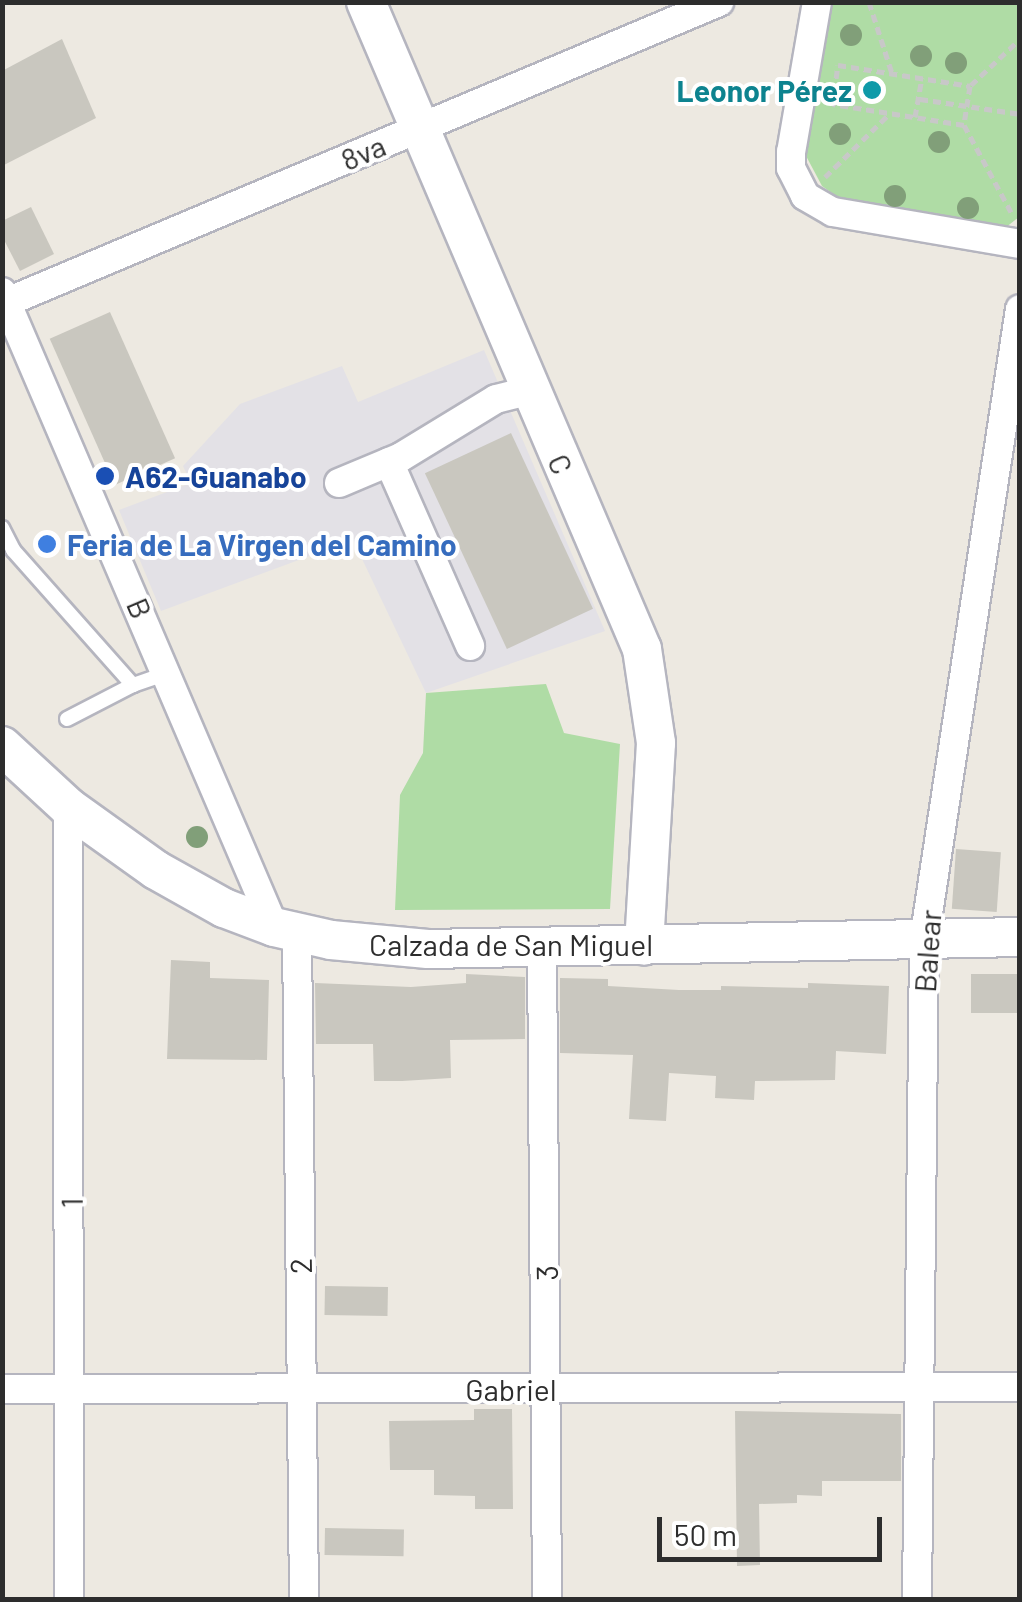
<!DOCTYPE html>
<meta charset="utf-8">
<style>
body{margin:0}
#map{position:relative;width:1022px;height:1602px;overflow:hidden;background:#ede9e1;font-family:Barlow,sans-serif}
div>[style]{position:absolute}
.industrial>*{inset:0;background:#e3e1e6}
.green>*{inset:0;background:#afdca5}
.building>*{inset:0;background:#c9c7bf;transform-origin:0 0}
.path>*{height:5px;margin-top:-2.5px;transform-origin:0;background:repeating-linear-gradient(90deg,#c8c8c8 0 8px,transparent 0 13px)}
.roads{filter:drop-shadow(2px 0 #b5b5bf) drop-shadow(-2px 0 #b5b5bf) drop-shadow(0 2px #b5b5bf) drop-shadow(0 -2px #b5b5bf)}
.lane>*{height:14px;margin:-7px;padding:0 7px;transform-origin:7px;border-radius:7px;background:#fff}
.street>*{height:28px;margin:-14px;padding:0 14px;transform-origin:14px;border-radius:14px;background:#fff}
.secondary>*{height:38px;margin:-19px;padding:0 19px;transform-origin:19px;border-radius:19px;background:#fff}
.trees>*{width:22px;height:22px;margin:-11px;border-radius:50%;background:#819f79}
.dots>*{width:28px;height:28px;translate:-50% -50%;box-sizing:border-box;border:5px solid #fff;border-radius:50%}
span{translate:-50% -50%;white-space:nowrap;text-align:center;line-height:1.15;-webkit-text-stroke:8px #fff;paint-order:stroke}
.culture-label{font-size:30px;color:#0d838f;font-weight:700}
.right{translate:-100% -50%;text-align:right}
.street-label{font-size:30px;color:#2d2d2d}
.transit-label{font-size:30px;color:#164399;font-weight:700}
.left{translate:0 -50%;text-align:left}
.shop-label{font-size:30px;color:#366cbe;font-weight:700}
.frame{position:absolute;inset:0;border:5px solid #2d2d2d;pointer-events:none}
.scale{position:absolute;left:657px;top:1517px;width:225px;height:45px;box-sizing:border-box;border:5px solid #2d2d2d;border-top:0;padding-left:12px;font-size:30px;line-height:35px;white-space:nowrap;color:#2d2d2d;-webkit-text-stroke:8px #fff;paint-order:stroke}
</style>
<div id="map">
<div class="industrial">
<i style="clip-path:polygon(484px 350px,605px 631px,426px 693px,353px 540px,161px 611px,119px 510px,191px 483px,183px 466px,240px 404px,342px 366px,358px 402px)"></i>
</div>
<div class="green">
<i style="clip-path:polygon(832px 3px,1019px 4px,1019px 217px,1005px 228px,852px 200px,836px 196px,822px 186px,805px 154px)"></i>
<i style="clip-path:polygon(546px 684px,564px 733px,620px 744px,610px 909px,395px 910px,400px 795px,423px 753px,426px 693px)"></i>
</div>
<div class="building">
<i style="clip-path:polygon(62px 39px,96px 118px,2px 166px,2px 71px)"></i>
<i style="clip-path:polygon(31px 207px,54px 254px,20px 271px,2px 236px,2px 221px)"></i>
<i style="left:110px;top:312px;width:160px;height:66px;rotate:66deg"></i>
<i style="left:511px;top:433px;width:194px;height:95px;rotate:65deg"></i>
<i style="left:956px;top:849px;width:45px;height:60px;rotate:4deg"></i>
<i style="clip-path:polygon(171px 960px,210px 962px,210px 978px,269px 980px,267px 1060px,167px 1059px)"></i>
<i style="clip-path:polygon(466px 974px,525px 977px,525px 1039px,450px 1040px,451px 1078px,402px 1081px,374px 1081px,373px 1044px,316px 1044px,315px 983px,411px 987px,466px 983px)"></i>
<i style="left:971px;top:974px;width:49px;height:39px"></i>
<i style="clip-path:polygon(560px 978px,608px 979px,608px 986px,679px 990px,721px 990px,721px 986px,808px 988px,808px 983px,889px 986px,886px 1054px,836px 1051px,835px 1080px,755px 1081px,754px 1100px,715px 1098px,716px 1076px,669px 1073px,666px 1121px,629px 1119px,633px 1055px,560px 1053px)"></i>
<i style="left:325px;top:1286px;width:63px;height:29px;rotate:1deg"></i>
<i style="clip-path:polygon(474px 1409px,512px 1409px,513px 1509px,475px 1509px,475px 1496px,434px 1495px,434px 1470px,390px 1470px,389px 1421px,474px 1420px)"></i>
<i style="clip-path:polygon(735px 1411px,901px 1414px,901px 1481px,822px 1481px,822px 1496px,797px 1495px,797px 1503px,759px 1504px,760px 1565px,737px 1566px)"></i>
<i style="left:325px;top:1528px;width:79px;height:27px;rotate:1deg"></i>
</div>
<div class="path">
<i style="left:869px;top:2px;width:75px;rotate:72.1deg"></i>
<i style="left:838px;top:65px;width:134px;rotate:9deg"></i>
<i style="left:970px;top:86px;width:39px;rotate:99deg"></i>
<i style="left:964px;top:125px;width:133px;rotate:-170.9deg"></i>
<i style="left:833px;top:104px;width:39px;rotate:-83deg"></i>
<i style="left:971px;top:85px;width:67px;rotate:-43.2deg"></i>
<i style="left:920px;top:99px;width:101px;rotate:8.5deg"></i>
<i style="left:915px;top:117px;width:40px;rotate:-80deg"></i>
<i style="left:964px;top:125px;width:99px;rotate:61.6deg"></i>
<i style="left:825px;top:177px;width:90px;rotate:-44.5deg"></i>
</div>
<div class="roads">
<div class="lane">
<i style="left:2px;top:528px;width:25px;rotate:63deg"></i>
<i style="left:13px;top:550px;width:181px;rotate:48.4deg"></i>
<i style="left:67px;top:719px;width:74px;rotate:-27.3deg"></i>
<i style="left:133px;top:685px;width:37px;rotate:-19deg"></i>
</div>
<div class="street">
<i style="left:817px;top:2px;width:152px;rotate:99.8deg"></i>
<i style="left:791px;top:152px;width:16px;rotate:90deg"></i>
<i style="left:791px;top:168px;width:31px;rotate:63deg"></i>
<i style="left:805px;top:196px;width:32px;rotate:30deg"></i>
<i style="left:833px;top:212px;width:190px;rotate:9.7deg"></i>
<i style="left:2px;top:292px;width:691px;rotate:66.81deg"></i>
<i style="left:7px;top:302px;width:773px;rotate:-22.85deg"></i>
<i style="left:389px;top:462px;width:201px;rotate:66.2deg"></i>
<i style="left:339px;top:483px;width:67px;rotate:-22.8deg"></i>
<i style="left:401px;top:457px;width:111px;rotate:-31.4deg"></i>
<i style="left:496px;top:399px;width:33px;rotate:-14deg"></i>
<i style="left:68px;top:807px;width:793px;rotate:89.93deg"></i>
<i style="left:297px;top:933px;width:667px;rotate:89.4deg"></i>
<i style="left:542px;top:947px;width:653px;rotate:89.56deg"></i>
<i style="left:2px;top:1389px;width:1018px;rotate:-0.11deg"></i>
<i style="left:917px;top:1600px;width:660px;rotate:-89.39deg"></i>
<i style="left:924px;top:940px;width:638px;rotate:-81.35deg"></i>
</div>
<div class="secondary">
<i style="left:366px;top:2px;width:703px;rotate:66.9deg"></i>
<i style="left:642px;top:649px;width:95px;rotate:81.5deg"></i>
<i style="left:656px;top:743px;width:203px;rotate:93.4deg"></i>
<i style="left:2px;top:746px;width:90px;rotate:42.7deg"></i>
<i style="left:68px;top:807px;width:108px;rotate:35.6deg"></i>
<i style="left:156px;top:870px;width:78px;rotate:29.2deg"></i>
<i style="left:224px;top:908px;width:53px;rotate:20.8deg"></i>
<i style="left:274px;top:927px;width:58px;rotate:12.8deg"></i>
<i style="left:331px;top:940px;width:97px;rotate:5.3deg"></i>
<i style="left:428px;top:949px;width:592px;rotate:-1.16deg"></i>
</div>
</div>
<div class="trees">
<i style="left:851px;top:35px"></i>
<i style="left:921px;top:56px"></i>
<i style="left:956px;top:63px"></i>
<i style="left:840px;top:134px"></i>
<i style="left:939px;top:142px"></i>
<i style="left:895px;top:196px"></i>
<i style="left:968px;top:208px"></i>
<i style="left:197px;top:837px"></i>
</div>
<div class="dots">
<i style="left:872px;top:90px;background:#0f9aa8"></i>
<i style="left:105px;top:476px;background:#1a4fb4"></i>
<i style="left:47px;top:544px;background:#3f7fe0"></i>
</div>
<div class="culture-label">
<span class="right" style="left:852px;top:90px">Leonor Pérez</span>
</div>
<div class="street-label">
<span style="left:363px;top:152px;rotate:-23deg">8va</span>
<span style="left:561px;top:464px;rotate:66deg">C</span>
<span style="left:140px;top:608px;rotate:67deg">B</span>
<span style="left:511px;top:944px">Calzada de San Miguel</span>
<span style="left:927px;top:951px;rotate:-86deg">Balear</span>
<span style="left:71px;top:1203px;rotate:-90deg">1</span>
<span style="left:300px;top:1266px;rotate:-91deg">2</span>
<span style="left:546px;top:1273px;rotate:-91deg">3</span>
<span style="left:511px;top:1389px">Gabriel</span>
</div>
<div class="transit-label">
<span class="left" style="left:125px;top:476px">A62-Guanabo</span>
</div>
<div class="shop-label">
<span class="left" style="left:67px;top:544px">Feria de La Virgen del Camino</span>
</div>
<div class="frame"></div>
<div class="scale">50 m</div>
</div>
